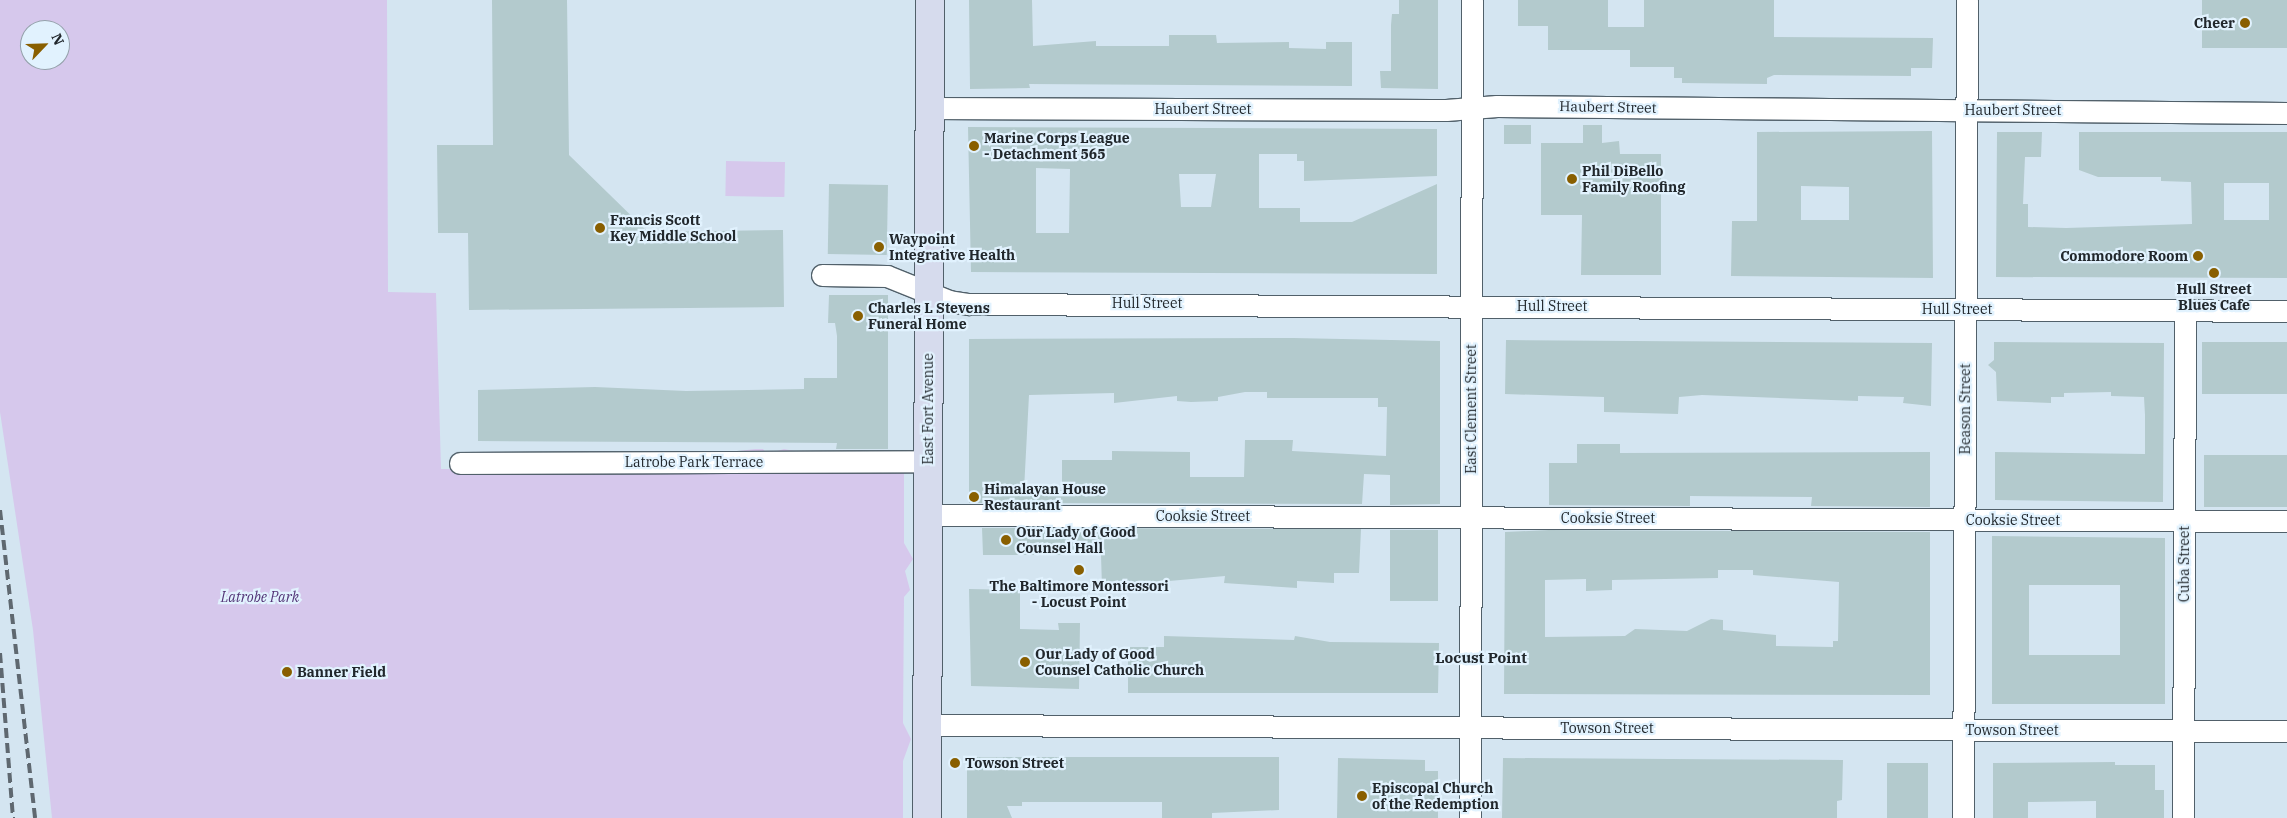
<!DOCTYPE html>
<style>
body{margin:0}
#map{position:relative;width:2287px;height:818px;overflow:hidden;background:#d4e5f1;font-family:"IBM Plex Serif",serif}
div>[style]{position:absolute}
.green>*{inset:0;background:#d6c8ec;transform-origin:0 0}
.building>*{inset:0;background:#b3cacd;transform-origin:0 0}
.roads{filter:drop-shadow(1px 0 #51606a) drop-shadow(-1px 0 #51606a) drop-shadow(0 1px #51606a) drop-shadow(0 -1px #51606a)}
.street>*{height:21px;margin:-10.5px;padding:0 10.5px;transform-origin:10.5px;border-radius:10.5px;background:#fff}
.secondary>*{height:28px;margin:-14px;padding:0 14px;transform-origin:14px;border-radius:14px;background:#d6dbed}
.rail>*{height:4px;margin-top:-2px;transform-origin:0;background:repeating-linear-gradient(90deg,#5f6870 0 10px,transparent 0 15px)}
.dots>*{width:14px;height:14px;translate:-50% -50%;box-sizing:border-box;border:2px solid #e1f2fe;border-radius:50%}
span{translate:-50% -50%;white-space:nowrap;text-align:center;line-height:1.15;-webkit-text-stroke:4.5px #e1f2fe;paint-order:stroke}
.poi-label{font-size:14px;color:#21272c;font-weight:700}
.right{translate:-100% -50%;text-align:right}
.left{translate:0 -50%;text-align:left}
.street-label{font-size:14px;color:#21272c}
.park-label{font-size:14px;color:#533477;font-style:italic}
.neighbourhood-label{font-size:15px;color:#21272c;font-weight:700}
.north{position:absolute;left:20px;top:20px;width:50px;height:50px;box-sizing:border-box;background:#e1f2fe;border:1px solid #94a1aa;border-radius:50%;rotate:66deg;font-size:14px;font-weight:700;line-height:20px;text-align:center;color:#21272c}
.north::after{content:'';display:block;margin:auto;width:18px;height:22px;background:#895f00;clip-path:polygon(50% 0,100% 100%,50% 72%,0 100%)}
</style>
<div id="map">
<div class="green">
<i style="clip-path:polygon(evenodd,0 0,387px 0,388px 292px,436px 293px,441px 469px,590px 470px,755px 449px,763px 449px,767px 454px,784px 449px,870px 466px,872px 472px,904px 472px,904px 543px,913px 559px,905px 571px,910px 590px,904px 597px,903px 723px,911px 739px,903px 761px,903px 818px,52px 818px,33px 630px,0 412px,0 0,30px 30px,60px 30px,60px 60px,30px 60px,30px 30px)"></i>
<i style="left:726px;top:161px;width:59px;height:35px;rotate:1deg"></i>
</div>
<div class="building">
<i style="clip-path:polygon(492px 0,567px 0,569px 155px,648px 232px,783px 230px,784px 307px,469px 310px,468px 233px,438px 233px,437px 145px,493px 145px)"></i>
<i style="clip-path:polygon(969px 0,1032px 0,1033px 46px,1096px 41px,1096px 46px,1169px 46px,1169px 35px,1216px 35px,1217px 43px,1289px 42px,1289px 48px,1326px 49px,1326px 42px,1352px 42px,1352px 86px,1029px 84px,1030px 88px,970px 89px)"></i>
<i style="clip-path:polygon(1399px 0,1438px 0,1438px 89px,1381px 88px,1380px 71px,1391px 71px,1391px 25px,1392px 14px,1399px 14px)"></i>
<i style="clip-path:polygon(1518px 0,1608px 0,1608px 27px,1644px 27px,1644px 0,1774px 0,1774px 37px,1933px 38px,1932px 68px,1911px 68px,1911px 76px,1774px 75px,1767px 78px,1767px 84px,1682px 83px,1682px 78px,1674px 78px,1674px 67px,1630px 67px,1630px 50px,1548px 50px,1548px 26px,1518px 26px)"></i>
<i style="left:2202px;top:0;width:85px;height:48px"></i>
<i style="left:1504px;top:125px;width:27px;height:19px"></i>
<i style="clip-path:polygon(1583px 125px,1602px 125px,1602px 143px,1619px 141px,1620px 154px,1661px 154px,1661px 275px,1581px 275px,1582px 215px,1541px 215px,1541px 143px,1583px 143px)"></i>
<i style="clip-path:polygon(evenodd,968px 127px,1437px 129px,1437px 176px,1304px 181px,1304px 161px,1297px 161px,1297px 154px,1259px 154px,1259px 208px,1300px 208px,1300px 222px,1352px 222px,1437px 184px,1437px 274px,971px 272px,968px 127px,1036px 168px,1070px 169px,1069px 233px,1036px 233px,1036px 168px,968px 127px,1179px 174px,1216px 174px,1211px 207px,1181px 207px,1179px 174px)"></i>
<i style="clip-path:polygon(evenodd,1932px 131px,1933px 278px,1731px 276px,1732px 221px,1757px 221px,1757px 132px,1932px 131px,1801px 186px,1849px 187px,1849px 220px,1801px 220px,1801px 186px)"></i>
<i style="clip-path:polygon(evenodd,1997px 132px,2042px 132px,2041px 157px,2025px 157px,2023px 204px,2028px 204px,2028px 227px,2066px 228px,2192px 224px,2191px 182px,2161px 181px,2161px 177px,2098px 177px,2079px 170px,2079px 132px,2287px 132px,2287px 278px,1996px 277px,1997px 132px,2224px 183px,2269px 183px,2269px 220px,2224px 220px,2224px 183px)"></i>
<i style="left:829px;top:184px;width:59px;height:70px;rotate:1deg"></i>
<i style="clip-path:polygon(829px 295px,888px 295px,888px 449px,836px 449px,837px 443px,478px 441px,478px 390px,595px 387px,686px 391px,804px 389px,804px 378px,837px 378px,837px 336px,835px 323px,828px 323px)"></i>
<i style="clip-path:polygon(evenodd,1293px 338px,1440px 341px,1440px 504px,1390px 505px,1390px 475px,1364px 474px,1362px 504px,969px 503px,969px 339px,1293px 338px,1245px 392px,1267px 392px,1267px 398px,1378px 398px,1378px 407px,1387px 407px,1386px 456px,1292px 451px,1293px 440px,1245px 440px,1244px 477px,1190px 477px,1190px 452px,1112px 451px,1112px 460px,1062px 460px,1062px 490px,1024px 490px,1029px 395px,1114px 393px,1114px 403px,1177px 396px,1177px 401px,1191px 402px,1218px 401px,1218px 397px,1245px 392px)"></i>
<i style="clip-path:polygon(1506px 340px,1932px 343px,1931px 406px,1903px 403px,1904px 397px,1858px 396px,1858px 401px,1702px 395px,1679px 397px,1678px 414px,1604px 412px,1604px 397px,1505px 394px)"></i>
<i style="clip-path:polygon(1994px 342px,2164px 343px,2163px 502px,1995px 500px,1995px 452px,2145px 454px,2145px 415px,2144px 397px,2111px 396px,2111px 392px,2064px 393px,2064px 397px,2051px 397px,2051px 403px,1997px 401px,1996px 372px,1988px 365px,1994px 360px)"></i>
<i style="left:2202px;top:342px;width:85px;height:52px"></i>
<i style="clip-path:polygon(1577px 444px,1620px 444px,1620px 453px,1930px 452px,1930px 507px,1811px 506px,1812px 497px,1690px 496px,1690px 506px,1549px 505px,1549px 463px,1577px 463px)"></i>
<i style="left:2287px;top:455px;width:52px;height:83px;rotate:90deg"></i>
<i style="clip-path:polygon(982px 528px,1361px 529px,1359px 573px,1334px 573px,1334px 583px,1297px 581px,1297px 588px,1224px 583px,1225px 576px,1102px 587px,1101px 555px,983px 555px)"></i>
<i style="left:1390px;top:530px;width:48px;height:71px"></i>
<i style="clip-path:polygon(evenodd,1549px 530px,1930px 532px,1930px 695px,1504px 694px,1505px 532px,1549px 530px,1718px 570px,1753px 570px,1753px 575px,1839px 582px,1838px 641px,1833px 641px,1833px 647px,1776px 646px,1776px 635px,1723px 630px,1723px 620px,1711px 619px,1687px 631px,1635px 629px,1625px 636px,1545px 637px,1545px 580px,1586px 579px,1586px 591px,1612px 590px,1612px 580px,1718px 578px,1718px 570px)"></i>
<i style="clip-path:polygon(evenodd,1992px 536px,2165px 538px,2165px 704px,1992px 704px,1992px 536px,2029px 585px,2120px 585px,2120px 655px,2029px 655px,2029px 585px)"></i>
<i style="clip-path:polygon(969px 589px,1020px 590px,1020px 629px,1059px 630px,1058px 623px,1080px 623px,1079px 689px,971px 686px)"></i>
<i style="clip-path:polygon(1164px 636px,1294px 640px,1295px 636px,1330px 642px,1439px 643px,1438px 693px,1128px 693px,1128px 647px,1164px 647px)"></i>
<i style="clip-path:polygon(967px 757px,1279px 757px,1279px 810px,1212px 813px,1212px 818px,1162px 818px,1162px 802px,1022px 802px,1022px 806px,1007px 806px,1012px 818px,967px 818px)"></i>
<i style="clip-path:polygon(1338px 758px,1425px 760px,1425px 771px,1438px 771px,1438px 818px,1337px 818px)"></i>
<i style="clip-path:polygon(1503px 758px,1843px 760px,1842px 800px,1837px 801px,1837px 818px,1502px 818px)"></i>
<i style="clip-path:polygon(2115px 762px,2115px 765px,2155px 765px,2155px 790px,2164px 790px,2164px 818px,2096px 818px,2096px 801px,2028px 802px,2028px 818px,1993px 818px,1993px 763px)"></i>
<i style="left:1887px;top:763px;width:41px;height:55px"></i>
</div>
<div class="roads">
<div class="street">
<i style="left:930px;top:108px;width:516px;rotate:0.22deg"></i>
<i style="left:1446px;top:110px;width:51px;rotate:-4.5deg"></i>
<i style="left:1497px;top:106px;width:790px;rotate:0.51deg"></i>
<i style="left:822px;top:275px;width:65px;rotate:0.9deg"></i>
<i style="left:887px;top:276px;width:67px;rotate:22deg"></i>
<i style="left:949px;top:301px;width:20px;rotate:9deg"></i>
<i style="left:969px;top:304px;width:1318px;rotate:0.3deg"></i>
<i style="left:460px;top:463px;width:468px;rotate:-0.2deg"></i>
<i style="left:928px;top:515px;width:1359px;rotate:0.25deg"></i>
<i style="left:927px;top:725px;width:1360px;rotate:0.25deg"></i>
<i style="left:1470px;top:818px;width:818px;rotate:-89.86deg"></i>
<i style="left:1963px;top:818px;width:818px;rotate:-89.72deg"></i>
<i style="left:2183px;top:818px;width:507px;rotate:-89.77deg"></i>
</div>
<div class="secondary">
<i style="left:927px;top:818px;width:818px;rotate:-89.79deg"></i>
</div>
</div>
<div class="rail">
<i style="left:0;top:510px;width:310px;rotate:83.5deg"></i>
<i style="left:0;top:653px;width:166px;rotate:85.5deg"></i>
</div>
<div class="dots">
<i style="left:2245px;top:23px;background:#895f00"></i>
<i style="left:974px;top:146px;background:#895f00"></i>
<i style="left:1572px;top:179px;background:#895f00"></i>
<i style="left:600px;top:228px;background:#895f00"></i>
<i style="left:879px;top:247px;background:#895f00"></i>
<i style="left:2198px;top:256px;background:#895f00"></i>
<i style="left:2214px;top:273px;background:#895f00"></i>
<i style="left:858px;top:316px;background:#895f00"></i>
<i style="left:974px;top:497px;background:#895f00"></i>
<i style="left:1006px;top:540px;background:#895f00"></i>
<i style="left:1079px;top:570px;background:#895f00"></i>
<i style="left:1025px;top:662px;background:#895f00"></i>
<i style="left:287px;top:672px;background:#895f00"></i>
<i style="left:955px;top:763px;background:#895f00"></i>
<i style="left:1362px;top:796px;background:#895f00"></i>
</div>
<div class="poi-label">
<span class="right" style="left:2235px;top:23px">Cheer</span>
<span class="left" style="left:984px;top:146px">Marine Corps League<br>- Detachment 565</span>
<span class="left" style="left:1582px;top:179px">Phil DiBello<br>Family Roofing</span>
<span class="left" style="left:610px;top:228px">Francis Scott<br>Key Middle School</span>
<span class="left" style="left:889px;top:247px">Waypoint<br>Integrative Health</span>
<span class="right" style="left:2188px;top:256px">Commodore Room</span>
<span style="left:2214px;top:297px">Hull Street<br>Blues Cafe</span>
<span class="left" style="left:868px;top:316px">Charles L Stevens<br>Funeral Home</span>
<span class="left" style="left:984px;top:497px">Himalayan House<br>Restaurant</span>
<span class="left" style="left:1016px;top:540px">Our Lady of Good<br>Counsel Hall</span>
<span style="left:1079px;top:594px">The Baltimore Montessori<br>- Locust Point</span>
<span class="left" style="left:1035px;top:662px">Our Lady of Good<br>Counsel Catholic Church</span>
<span class="left" style="left:297px;top:672px">Banner Field</span>
<span class="left" style="left:965px;top:763px">Towson Street</span>
<span class="left" style="left:1372px;top:796px">Episcopal Church<br>of the Redemption</span>
</div>
<div class="street-label">
<span style="left:1608px;top:107px;rotate:1deg">Haubert Street</span>
<span style="left:1203px;top:109px">Haubert Street</span>
<span style="left:2013px;top:110px">Haubert Street</span>
<span style="left:1147px;top:303px">Hull Street</span>
<span style="left:1552px;top:306px">Hull Street</span>
<span style="left:1957px;top:309px">Hull Street</span>
<span style="left:928px;top:409px;rotate:-90deg">East Fort Avenue</span>
<span style="left:1471px;top:409px;rotate:-90deg">East Clement Street</span>
<span style="left:1965px;top:409px;rotate:-90deg">Beason Street</span>
<span style="left:694px;top:462px">Latrobe Park Terrace</span>
<span style="left:1203px;top:516px">Cooksie Street</span>
<span style="left:1608px;top:518px">Cooksie Street</span>
<span style="left:2013px;top:520px">Cooksie Street</span>
<span style="left:2184px;top:564px;rotate:-90deg">Cuba Street</span>
<span style="left:1607px;top:728px">Towson Street</span>
<span style="left:2012px;top:730px">Towson Street</span>
</div>
<div class="park-label">
<span style="left:260px;top:597px">Latrobe Park</span>
</div>
<div class="neighbourhood-label">
<span style="left:1481px;top:658px">Locust Point</span>
</div>
<div class="north">N</div>
</div>
